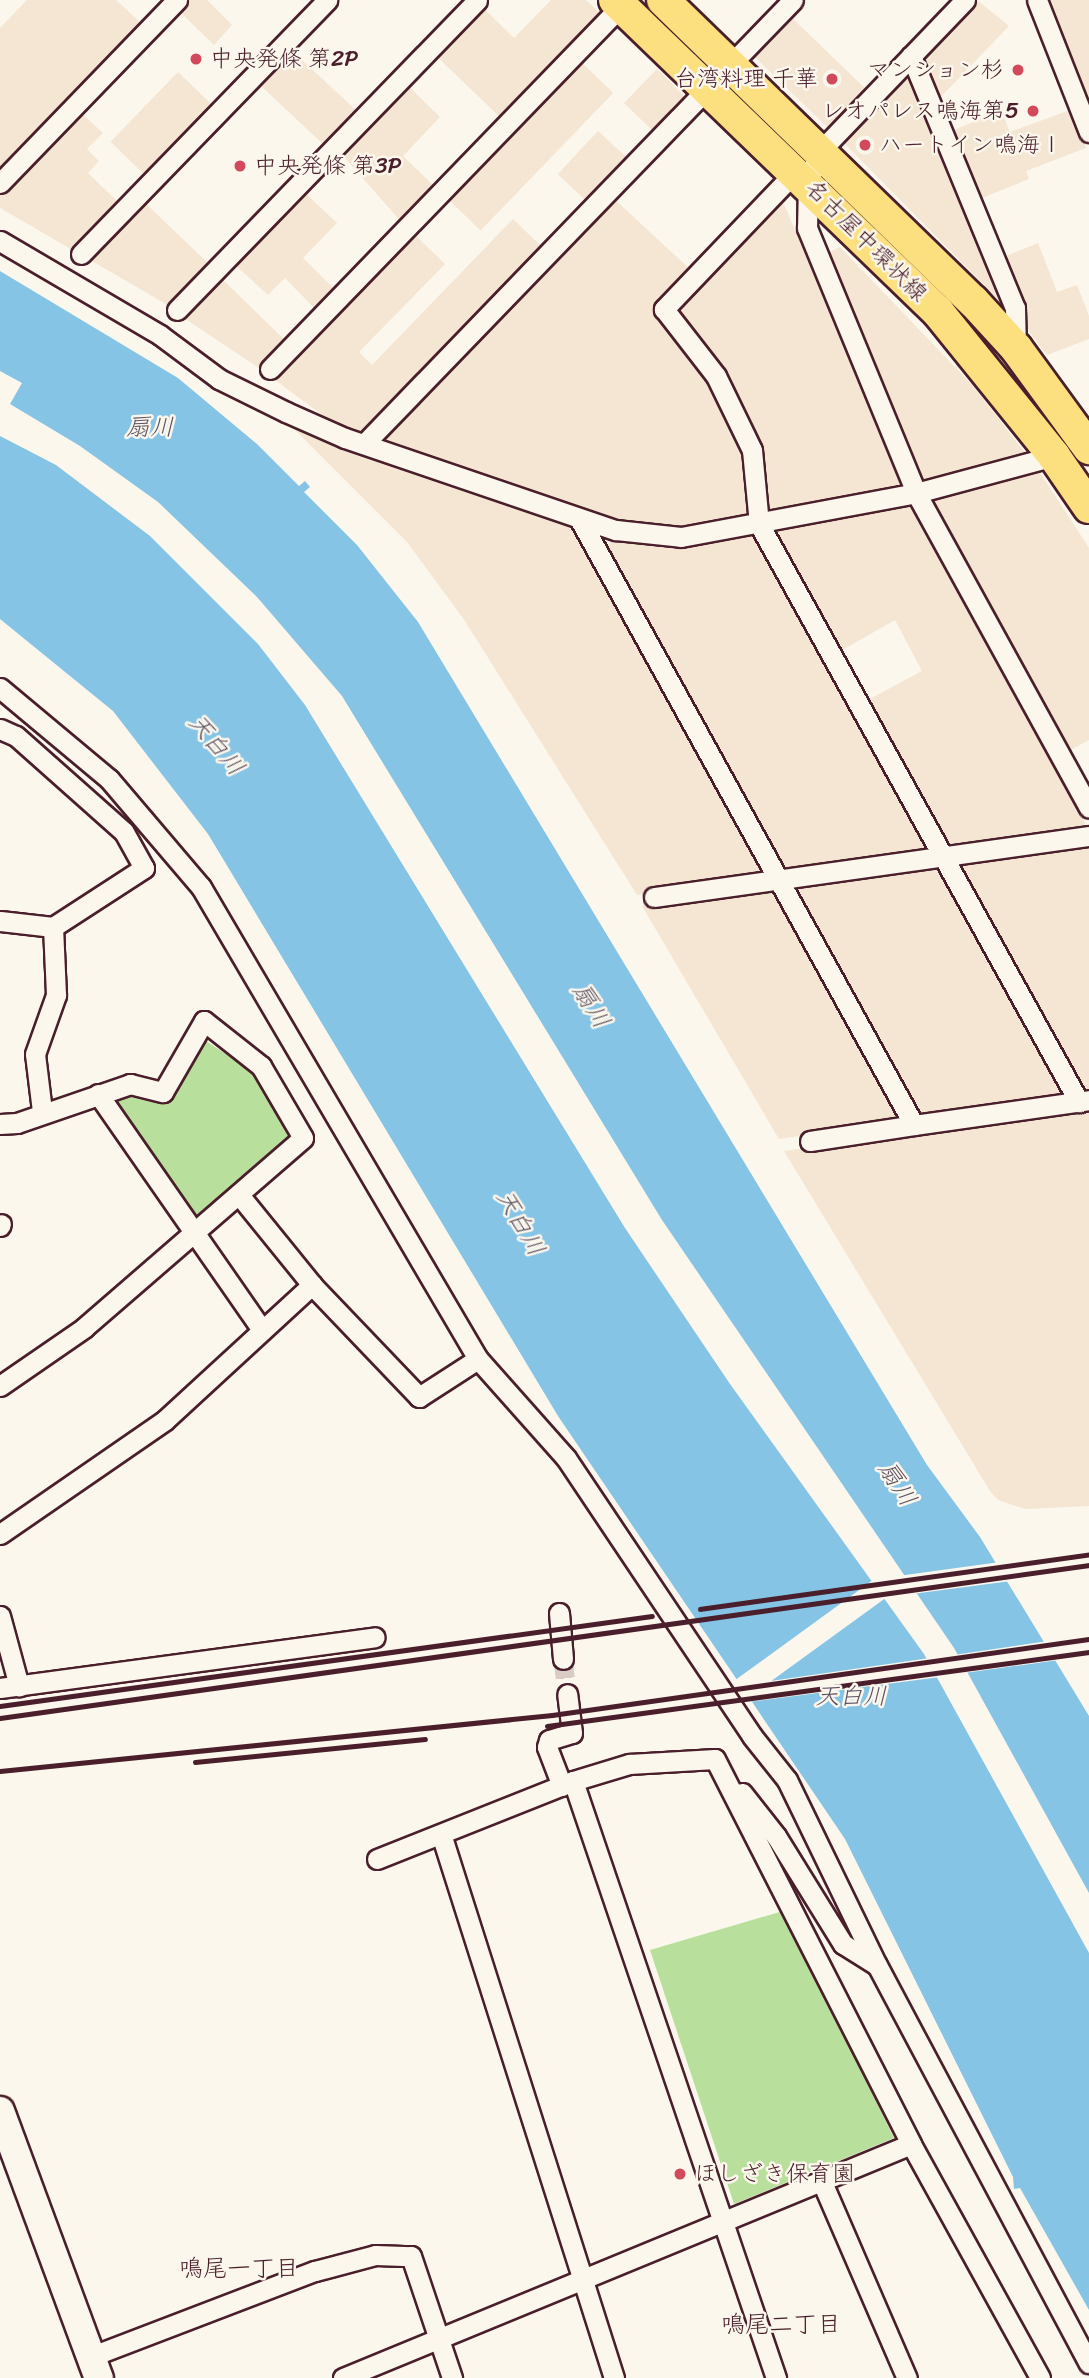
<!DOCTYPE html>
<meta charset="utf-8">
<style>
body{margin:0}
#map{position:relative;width:1089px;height:2378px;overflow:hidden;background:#fbf7ec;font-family:Sriracha,"Klee One",sans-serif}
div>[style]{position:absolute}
.built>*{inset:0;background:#f4e6d2;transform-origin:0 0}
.green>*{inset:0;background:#b8e09c}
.water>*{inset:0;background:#86c4e6}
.pier>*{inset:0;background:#fbf7ec;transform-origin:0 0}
.street-tunnel>*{height:19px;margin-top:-9.5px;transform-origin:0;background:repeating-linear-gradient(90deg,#d8ccc5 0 19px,transparent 0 29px)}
.roads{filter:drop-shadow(2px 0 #4a1f2b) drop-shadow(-2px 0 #4a1f2b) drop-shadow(0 2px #4a1f2b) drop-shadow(0 -2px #4a1f2b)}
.street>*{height:19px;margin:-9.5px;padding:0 9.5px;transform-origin:9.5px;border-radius:9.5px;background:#fbf7ec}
.secondary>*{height:28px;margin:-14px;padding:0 14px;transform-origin:14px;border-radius:14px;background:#fbf7ec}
.primary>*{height:32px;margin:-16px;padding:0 16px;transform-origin:16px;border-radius:16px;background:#fce080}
.rail>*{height:5px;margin:-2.5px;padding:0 2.5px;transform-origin:2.5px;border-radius:2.5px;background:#4a1f2b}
.dots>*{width:19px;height:19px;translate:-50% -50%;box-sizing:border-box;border:4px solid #fbf7ec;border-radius:50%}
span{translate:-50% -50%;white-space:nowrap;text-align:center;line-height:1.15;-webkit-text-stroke:5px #fbf7ec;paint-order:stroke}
.poi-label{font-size:23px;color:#4a1f2b}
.left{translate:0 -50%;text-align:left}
.right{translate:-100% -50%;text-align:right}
.street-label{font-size:23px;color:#4a1f2b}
.water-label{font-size:24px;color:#5c5163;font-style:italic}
.neighbourhood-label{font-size:24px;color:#4a1f2b}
</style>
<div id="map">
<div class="built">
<i style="clip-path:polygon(27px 0,116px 0,144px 26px,0 177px,0 28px)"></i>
<i style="clip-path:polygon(186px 0,207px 0,232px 25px,214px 45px,177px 9px)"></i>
<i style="clip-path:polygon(551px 0,586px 0,603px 16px,503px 120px,433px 53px,480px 5px,514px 38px)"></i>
<i style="clip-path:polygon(977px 0,1009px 26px,935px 103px,918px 58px)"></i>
<i style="clip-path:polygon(1043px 0,1089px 0,1089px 118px)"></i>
<i style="left:787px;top:13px;width:112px;height:54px;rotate:44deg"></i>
<i style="left:288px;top:47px;width:98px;height:47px;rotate:43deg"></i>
<i style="left:578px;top:59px;width:49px;height:191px;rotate:44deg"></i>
<i style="clip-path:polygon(910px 68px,1009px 310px,841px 140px)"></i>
<i style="clip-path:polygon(657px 69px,683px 95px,685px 104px,656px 134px,624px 103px)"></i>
<i style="left:178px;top:72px;width:52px;height:97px;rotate:44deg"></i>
<i style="clip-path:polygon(405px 83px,440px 117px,403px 156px,437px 189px,403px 224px,339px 151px)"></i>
<i style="clip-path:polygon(1001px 110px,1010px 132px,1070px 110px,1086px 148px,1026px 171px,1029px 179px,977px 200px,947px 133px)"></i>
<i style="clip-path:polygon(79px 111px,103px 133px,87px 149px,99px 161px,88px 173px,121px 205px,76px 252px,0 208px,0 194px)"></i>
<i style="left:598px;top:131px;width:44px;height:59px;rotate:43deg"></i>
<i style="clip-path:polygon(302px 190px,337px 223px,303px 258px,337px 292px,318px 312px,285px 278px,268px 295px,232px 262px)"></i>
<i style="clip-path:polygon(611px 196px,692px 271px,658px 307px,712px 382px,747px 451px,753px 519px,689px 530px,617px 524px,385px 445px,383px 432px)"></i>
<i style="clip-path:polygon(141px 199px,210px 265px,171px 307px,85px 257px)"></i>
<i style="clip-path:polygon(774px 203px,783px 203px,787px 211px,900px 480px,895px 492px,763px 517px,756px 449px,669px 310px)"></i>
<i style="clip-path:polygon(513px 219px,544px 249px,364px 435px,325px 417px,271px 377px,411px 231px,445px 264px,359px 352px,372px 365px)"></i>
<i style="clip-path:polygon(1038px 243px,1057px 292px,1077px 285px,1089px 316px,1089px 339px,1047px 355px,1030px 333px,1001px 258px)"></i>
<i style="clip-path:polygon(840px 247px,974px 387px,1029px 458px,929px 484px,920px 481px,827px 253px)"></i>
<i style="clip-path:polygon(219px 276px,288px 343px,262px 370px,181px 316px)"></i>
<i style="clip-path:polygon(280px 415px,576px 524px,763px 869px,760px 877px,637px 895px,465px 621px,407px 542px)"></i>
<i style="clip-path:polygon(1037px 468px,1089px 548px,1089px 740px,1069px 751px,933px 504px,935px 495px)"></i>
<i style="clip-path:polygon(900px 502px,909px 506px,1085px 823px,1080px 833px,944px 848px,864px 702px,922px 671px,895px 620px,837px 653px,773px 537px,777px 526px)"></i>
<i style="clip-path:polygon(755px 531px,931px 845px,928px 853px,788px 873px,780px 868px,603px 552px,616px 535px)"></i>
<i style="clip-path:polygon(1089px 842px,1089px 1094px,1085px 1094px,955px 868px,960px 860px)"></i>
<i style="clip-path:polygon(936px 864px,944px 867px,1067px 1089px,1063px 1098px,924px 1117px,916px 1113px,794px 894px,798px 883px)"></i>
<i style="clip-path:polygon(768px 887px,776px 892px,899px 1113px,894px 1122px,779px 1139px,642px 906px)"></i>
<i style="clip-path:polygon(1089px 1107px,1089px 1506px,1025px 1509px,998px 1500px,990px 1491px,784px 1151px)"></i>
</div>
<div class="green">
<i style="clip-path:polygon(206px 1041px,253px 1072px,289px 1138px,192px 1221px,111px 1106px,120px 1091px,167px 1103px)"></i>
<i style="clip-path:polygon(783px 1911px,894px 2138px,734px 2204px,650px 1950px)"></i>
</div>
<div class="water">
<i style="clip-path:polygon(0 271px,178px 378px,257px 444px,299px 486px,305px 481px,310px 487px,304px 492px,357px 545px,418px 622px,927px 1465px,980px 1537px,1089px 1716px,1089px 1893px,954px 1648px,662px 1220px,342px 696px,257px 597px,158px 502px,80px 446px,10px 404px,22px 383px,0 371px)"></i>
<i style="clip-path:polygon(0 436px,56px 465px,150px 536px,258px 644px,305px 705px,625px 1228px,730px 1384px,924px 1654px,1089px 1953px,1089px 2310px,1020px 2188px,1014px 2189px,1013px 2177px,845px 1839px,558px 1416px,208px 834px,113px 711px,0 619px)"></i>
</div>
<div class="pier">
<i style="clip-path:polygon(1000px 1562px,1011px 1581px,912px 1594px,898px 1576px)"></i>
<i style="left:873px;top:1580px;width:22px;height:192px;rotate:54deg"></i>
<i style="clip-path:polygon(1048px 1641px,1059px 1660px,964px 1673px,954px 1655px)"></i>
<i style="clip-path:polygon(930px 1658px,940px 1677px,748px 1702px,737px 1686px)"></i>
</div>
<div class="street-tunnel">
<i style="left:563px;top:1659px;width:35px;rotate:83deg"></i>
</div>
<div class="roads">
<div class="street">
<i style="left:965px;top:0;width:211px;rotate:133.8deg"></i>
<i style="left:819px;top:152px;width:32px;rotate:110deg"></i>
<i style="left:808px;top:182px;width:46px;rotate:91.2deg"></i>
<i style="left:807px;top:228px;width:287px;rotate:67.6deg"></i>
<i style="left:916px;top:493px;width:143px;rotate:-15deg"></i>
<i style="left:1037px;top:0;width:142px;rotate:68.5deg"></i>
<i style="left:911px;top:56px;width:273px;rotate:67.6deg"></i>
<i style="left:1015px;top:308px;width:40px;rotate:88.6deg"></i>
<i style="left:728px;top:67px;width:93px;rotate:-45.9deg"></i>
<i style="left:795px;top:172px;width:190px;rotate:133.7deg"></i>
<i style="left:664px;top:309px;width:85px;rotate:52.2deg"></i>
<i style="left:716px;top:376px;width:82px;rotate:64.1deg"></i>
<i style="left:752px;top:450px;width:74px;rotate:84.6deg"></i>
<i style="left:759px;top:524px;width:661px;rotate:61.03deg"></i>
<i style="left:0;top:183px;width:255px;rotate:-46deg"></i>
<i style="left:0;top:241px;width:186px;rotate:30.4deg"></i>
<i style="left:160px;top:335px;width:74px;rotate:36.7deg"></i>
<i style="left:219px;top:379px;width:75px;rotate:26.2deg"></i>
<i style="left:286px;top:412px;width:64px;rotate:23.8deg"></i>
<i style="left:345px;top:438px;width:286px;rotate:18.8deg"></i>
<i style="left:616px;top:530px;width:65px;rotate:6.1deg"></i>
<i style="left:681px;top:537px;width:239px;rotate:-10.6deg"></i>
<i style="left:916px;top:493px;width:359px;rotate:61.2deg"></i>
<i style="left:81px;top:254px;width:354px;rotate:-45.9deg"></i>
<i style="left:177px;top:310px;width:431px;rotate:-45.9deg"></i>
<i style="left:270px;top:369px;width:505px;rotate:-45.96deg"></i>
<i style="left:364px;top:444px;width:492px;rotate:-46deg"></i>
<i style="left:580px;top:520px;width:691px;rotate:61.1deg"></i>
<i style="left:914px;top:1125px;width:177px;rotate:-8.1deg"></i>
<i style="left:0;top:688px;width:142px;rotate:39.9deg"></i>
<i style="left:109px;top:779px;width:142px;rotate:49.6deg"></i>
<i style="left:201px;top:887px;width:547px;rotate:59.59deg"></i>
<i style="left:478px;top:1359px;width:132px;rotate:48.4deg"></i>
<i style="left:566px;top:1458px;width:334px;rotate:56.2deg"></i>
<i style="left:752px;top:1736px;width:56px;rotate:51.5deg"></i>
<i style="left:787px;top:1780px;width:206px;rotate:64.1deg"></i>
<i style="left:877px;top:1965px;width:451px;rotate:62deg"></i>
<i style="left:0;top:729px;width:17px;rotate:24deg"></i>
<i style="left:16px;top:736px;width:144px;rotate:41.6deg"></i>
<i style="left:124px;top:832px;width:41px;rotate:60.9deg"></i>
<i style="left:144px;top:868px;width:108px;rotate:147deg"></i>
<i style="left:53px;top:927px;width:53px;rotate:-173.5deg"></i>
<i style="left:654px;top:897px;width:439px;rotate:-8deg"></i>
<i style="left:98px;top:1094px;width:287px;rotate:55.2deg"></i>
<i style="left:42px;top:1111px;width:57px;rotate:-97deg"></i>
<i style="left:35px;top:1054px;width:63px;rotate:-70.4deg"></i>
<i style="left:56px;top:995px;width:68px;rotate:-92.5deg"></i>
<i style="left:0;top:1124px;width:17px;rotate:-3deg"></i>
<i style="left:17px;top:1123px;width:120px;rotate:-19deg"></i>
<i style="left:130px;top:1084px;width:34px;rotate:14deg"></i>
<i style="left:163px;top:1092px;width:82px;rotate:-60deg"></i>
<i style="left:204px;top:1021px;width:73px;rotate:38.3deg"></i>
<i style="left:261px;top:1066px;width:83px;rotate:59.7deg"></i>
<i style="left:303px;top:1138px;width:290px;rotate:139.1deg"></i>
<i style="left:84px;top:1328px;width:102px;rotate:145.4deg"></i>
<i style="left:810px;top:1141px;width:105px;rotate:-8.7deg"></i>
<i style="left:240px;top:1196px;width:114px;rotate:51deg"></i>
<i style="left:312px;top:1285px;width:155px;rotate:46.3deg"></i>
<i style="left:419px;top:1397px;width:70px;rotate:-32.8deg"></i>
<i style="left:0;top:1226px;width:2px;rotate:-63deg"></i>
<i style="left:0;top:1534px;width:201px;rotate:-34.6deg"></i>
<i style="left:165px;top:1420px;width:200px;rotate:-42.6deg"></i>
<i style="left:559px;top:1613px;width:46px;rotate:85deg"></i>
<i style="left:0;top:1616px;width:73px;rotate:74.8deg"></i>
<i style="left:0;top:1688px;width:378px;rotate:-7.7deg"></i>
<i style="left:715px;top:1759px;width:432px;rotate:63deg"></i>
<i style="left:911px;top:2144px;width:267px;rotate:61.1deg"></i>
<i style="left:573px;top:1781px;width:631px;rotate:71.22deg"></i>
<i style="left:562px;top:1786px;width:42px;rotate:-111deg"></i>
<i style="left:547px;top:1747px;width:7px;rotate:-74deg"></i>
<i style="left:549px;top:1740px;width:24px;rotate:-17deg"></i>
<i style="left:572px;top:1733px;width:39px;rotate:-97deg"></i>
<i style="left:742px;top:1793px;width:55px;rotate:51.7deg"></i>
<i style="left:776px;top:1836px;width:127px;rotate:58.2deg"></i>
<i style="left:843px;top:1944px;width:40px;rotate:32deg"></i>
<i style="left:442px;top:1837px;width:568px;rotate:72.36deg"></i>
<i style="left:377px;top:1859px;width:211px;rotate:-21.7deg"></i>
<i style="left:573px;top:1781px;width:59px;rotate:-16.9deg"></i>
<i style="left:629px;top:1764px;width:86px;rotate:-3.3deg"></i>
<i style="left:822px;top:2182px;width:214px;rotate:66.6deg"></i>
<i style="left:92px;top:2356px;width:239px;rotate:-20.9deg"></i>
<i style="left:315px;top:2271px;width:62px;rotate:-14.9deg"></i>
<i style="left:375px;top:2255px;width:36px;rotate:2deg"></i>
<i style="left:411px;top:2256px;width:129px;rotate:71.4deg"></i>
<i style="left:343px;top:2378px;width:614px;rotate:-22.39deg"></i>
</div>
<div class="secondary">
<i style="left:0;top:2111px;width:285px;rotate:69.7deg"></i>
</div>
<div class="primary">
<i style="left:615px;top:0;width:449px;rotate:44deg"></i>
<i style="left:938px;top:312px;width:185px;rotate:51.1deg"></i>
<i style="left:1054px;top:456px;width:62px;rotate:55.5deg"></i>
<i style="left:663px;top:0;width:432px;rotate:44.2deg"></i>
<i style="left:973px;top:301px;width:64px;rotate:47.5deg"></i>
<i style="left:1016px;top:348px;width:124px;rotate:53.9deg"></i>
</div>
</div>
<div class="rail">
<i style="left:700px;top:1609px;width:393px;rotate:-8deg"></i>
<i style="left:0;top:1706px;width:658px;rotate:-7.86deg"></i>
<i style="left:0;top:1718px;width:1100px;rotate:-8deg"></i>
<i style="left:547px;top:1726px;width:547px;rotate:-7.77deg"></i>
<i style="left:195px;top:1762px;width:231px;rotate:-5.7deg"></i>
<i style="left:0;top:1771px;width:555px;rotate:-5.79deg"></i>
<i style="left:552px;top:1715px;width:542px;rotate:-8.06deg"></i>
</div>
<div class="dots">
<i style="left:196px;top:59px;background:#d1495b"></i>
<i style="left:1018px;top:70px;background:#d1495b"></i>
<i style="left:832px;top:79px;background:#d1495b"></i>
<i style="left:1033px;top:111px;background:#d1495b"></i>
<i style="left:865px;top:145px;background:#d1495b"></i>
<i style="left:240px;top:166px;background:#d1495b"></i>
<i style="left:680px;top:2174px;background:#d1495b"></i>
</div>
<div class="poi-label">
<span class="left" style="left:210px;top:59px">中央発條 第2P</span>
<span class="right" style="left:1004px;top:70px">マンション杉</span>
<span class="right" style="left:818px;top:79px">台湾料理 千華</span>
<span class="right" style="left:1019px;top:111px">レオパレス鳴海第5</span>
<span class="left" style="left:879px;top:145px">ハートイン鳴海Ⅰ</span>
<span class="left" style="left:254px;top:166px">中央発條 第3P</span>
<span class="left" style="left:694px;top:2174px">ほしざき保育園</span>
</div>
<div class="street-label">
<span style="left:866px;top:241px;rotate:45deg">名古屋中環状線</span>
</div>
<div class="water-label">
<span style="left:150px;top:428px">扇川</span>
<span style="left:216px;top:745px;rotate:50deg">天白川</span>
<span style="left:591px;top:1006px;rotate:58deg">扇川</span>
<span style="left:520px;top:1223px;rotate:60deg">天白川</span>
<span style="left:897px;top:1484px;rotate:57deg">扇川</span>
<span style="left:851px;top:1697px">天白川</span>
</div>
<div class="neighbourhood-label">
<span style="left:239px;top:2269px">鳴尾一丁目</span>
<span style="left:781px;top:2325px">鳴尾二丁目</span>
</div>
</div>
